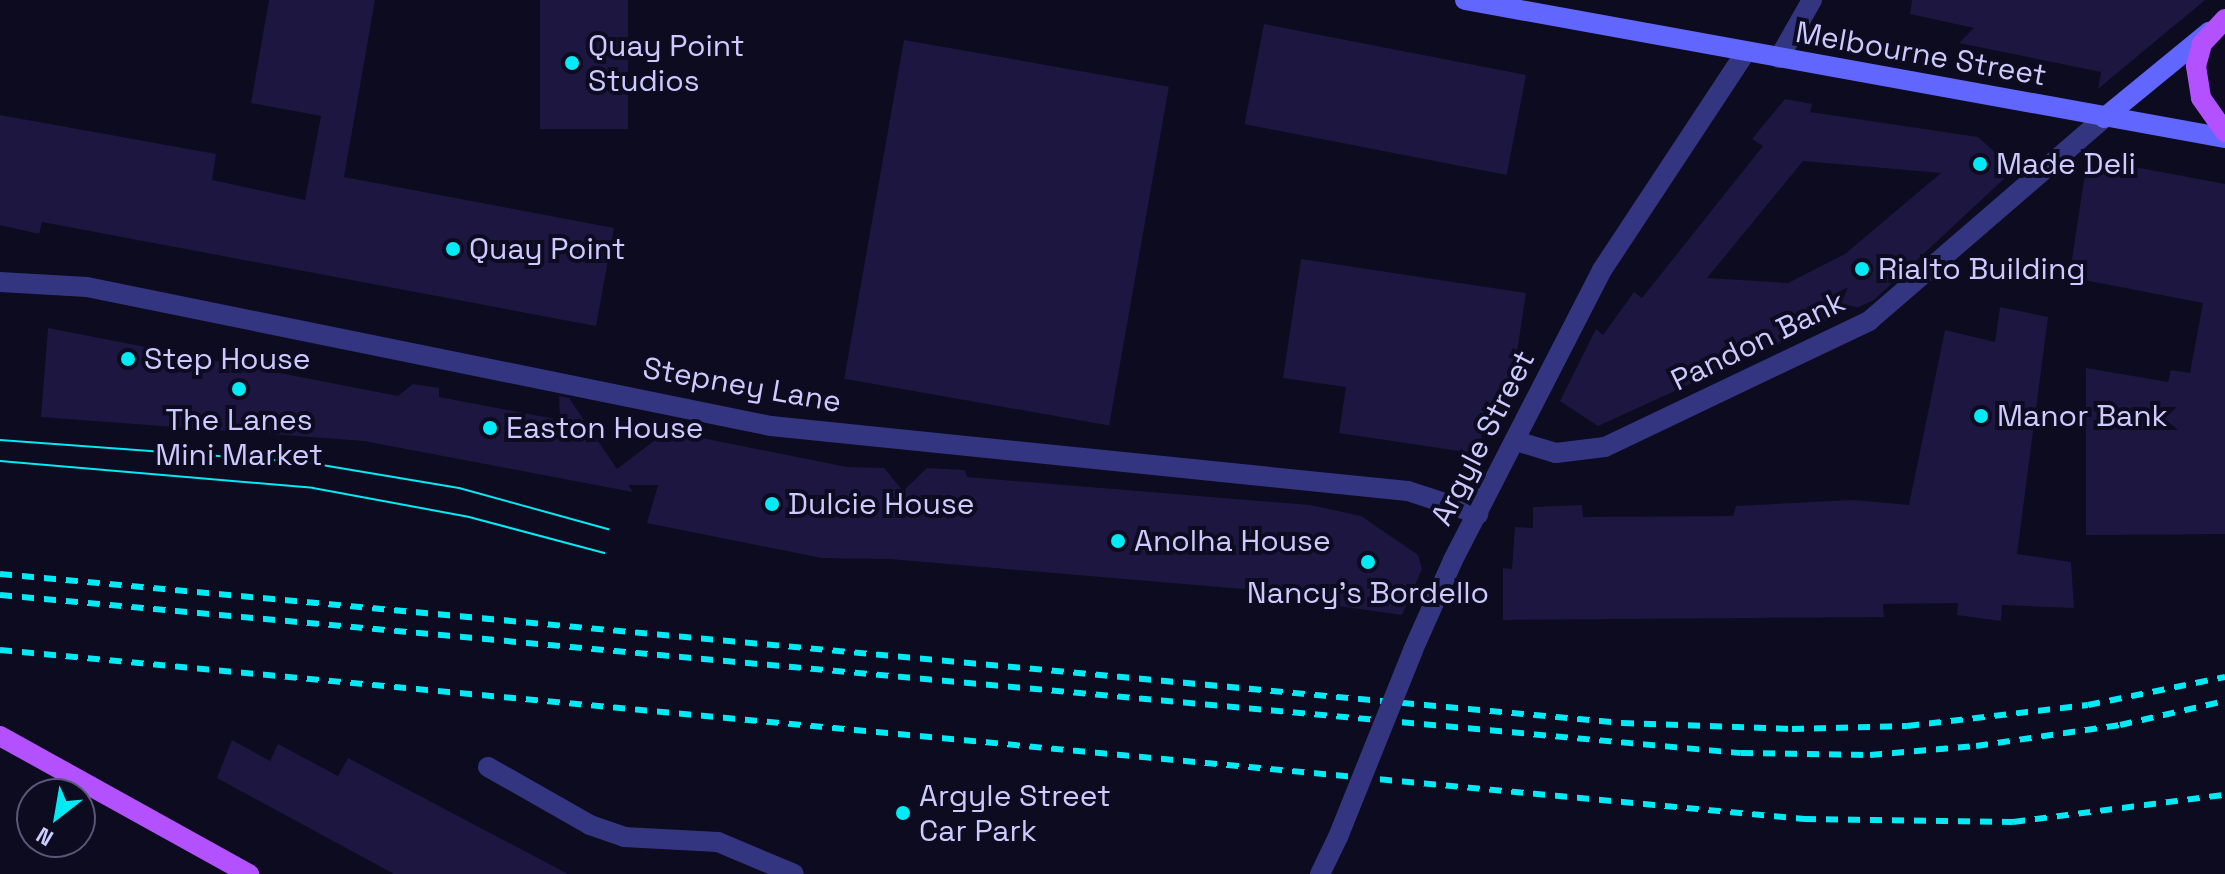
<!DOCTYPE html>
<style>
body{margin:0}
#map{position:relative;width:2225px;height:874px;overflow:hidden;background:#0d0b1f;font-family:"Space Grotesk",sans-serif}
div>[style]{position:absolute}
.building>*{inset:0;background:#1c1641;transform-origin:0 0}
.street>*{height:20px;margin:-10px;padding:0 10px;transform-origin:10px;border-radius:10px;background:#333581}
.secondary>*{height:20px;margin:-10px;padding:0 10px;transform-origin:10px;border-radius:10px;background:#6166ff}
.primary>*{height:20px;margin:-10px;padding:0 10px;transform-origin:10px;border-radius:10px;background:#b351ff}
.tram>*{height:2px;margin:-1px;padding:0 1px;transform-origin:1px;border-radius:1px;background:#00ebf5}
.rail>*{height:6px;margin-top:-3px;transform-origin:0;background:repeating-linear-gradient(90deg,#00ebf5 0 12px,transparent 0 22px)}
.street-bridge>*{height:20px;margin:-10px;padding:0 10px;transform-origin:10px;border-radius:10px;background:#333581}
.dots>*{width:22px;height:22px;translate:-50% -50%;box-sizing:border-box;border:4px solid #0d0b1f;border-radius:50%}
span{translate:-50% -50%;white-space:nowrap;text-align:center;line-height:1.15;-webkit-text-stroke:8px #0d0b1f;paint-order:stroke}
.poi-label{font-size:30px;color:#cccaff}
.left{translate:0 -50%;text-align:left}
.street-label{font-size:30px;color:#cccaff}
.north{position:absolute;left:16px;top:778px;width:80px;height:80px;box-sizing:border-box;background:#0d0b1f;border:2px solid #595779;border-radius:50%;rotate:211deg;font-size:22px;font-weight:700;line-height:32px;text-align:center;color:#cccaff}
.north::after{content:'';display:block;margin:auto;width:28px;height:36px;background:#00ebf5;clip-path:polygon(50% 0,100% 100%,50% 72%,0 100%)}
</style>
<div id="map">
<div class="building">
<i style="clip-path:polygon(269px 0,375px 0,344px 177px,614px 228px,596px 326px,42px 222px,39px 234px,0 225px,0 115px,216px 154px,212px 180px,305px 200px,321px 116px,251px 103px)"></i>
<i style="left:540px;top:0;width:88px;height:129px"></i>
<i style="clip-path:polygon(1912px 0,2205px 0,2098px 89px,2101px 72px,1959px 43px,1974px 28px,1910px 14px)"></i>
<i style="left:1264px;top:24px;width:267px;height:102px;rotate:11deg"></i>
<i style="left:904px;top:40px;width:269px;height:344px;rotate:10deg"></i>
<i style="clip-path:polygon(evenodd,1785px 99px,1812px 104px,1810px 112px,1978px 137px,2007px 163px,2007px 176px,1874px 300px,1598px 426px,1560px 401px,1596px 329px,1603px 335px,1634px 292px,1642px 298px,1763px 146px,1752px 139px,1785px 99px,1803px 161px,1941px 173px,1845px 254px,1788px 283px,1707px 278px,1803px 161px)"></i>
<i style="clip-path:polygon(2102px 161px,2225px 184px,2225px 534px,2086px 535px,2086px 368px,2168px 382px,2171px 370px,2190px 373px,2203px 303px,2084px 280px,2072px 259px,2085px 174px)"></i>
<i style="clip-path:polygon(1301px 259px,1526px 293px,1508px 411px,1486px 407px,1479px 454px,1339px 433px,1346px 387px,1283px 378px)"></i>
<i style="clip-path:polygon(2000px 307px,2048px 317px,2017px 554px,2071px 562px,2074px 608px,2002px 605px,2001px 621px,1957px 615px,1958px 603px,1883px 604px,1884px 617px,1503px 620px,1503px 568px,1512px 569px,1515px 527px,1533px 528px,1533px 507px,1582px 505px,1583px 517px,1733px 516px,1736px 506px,1854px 500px,1909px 505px,1945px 330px,1995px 342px)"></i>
<i style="clip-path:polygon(48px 328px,398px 396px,413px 384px,439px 388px,439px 397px,560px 420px,559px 396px,569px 398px,617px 469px,667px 431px,847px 467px,884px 468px,903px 491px,927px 468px,965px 470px,967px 477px,1310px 505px,1361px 516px,1418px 555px,1422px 569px,1402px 615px,1311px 602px,1312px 595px,890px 559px,822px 558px,647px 523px,658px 485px,628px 485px,633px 492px,364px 441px,41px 417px)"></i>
<i style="clip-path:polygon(232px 740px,270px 761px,278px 744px,338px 776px,348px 758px,568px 874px,394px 874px,217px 778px)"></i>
</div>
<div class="street">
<i style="left:1779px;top:58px;width:67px;rotate:-60.4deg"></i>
<i style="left:0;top:282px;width:87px;rotate:3.3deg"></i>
<i style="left:87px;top:287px;width:698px;rotate:11.49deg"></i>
<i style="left:771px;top:426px;width:640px;rotate:5.83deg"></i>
<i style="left:1408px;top:491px;width:74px;rotate:18.2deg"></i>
<i style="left:1516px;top:441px;width:42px;rotate:16.7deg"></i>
<i style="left:1556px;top:453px;width:49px;rotate:-7deg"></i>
<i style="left:1605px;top:447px;width:293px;rotate:-25.5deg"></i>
<i style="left:1869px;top:321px;width:311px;rotate:-40.8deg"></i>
<i style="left:1413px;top:650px;width:98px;rotate:-66deg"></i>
<i style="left:1453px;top:560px;width:326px;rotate:-62.8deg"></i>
<i style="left:1602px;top:270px;width:260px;rotate:-56.6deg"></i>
<i style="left:488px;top:767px;width:117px;rotate:29.6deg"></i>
<i style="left:590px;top:825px;width:36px;rotate:19deg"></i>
<i style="left:624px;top:837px;width:94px;rotate:3deg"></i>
<i style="left:718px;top:842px;width:82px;rotate:22.8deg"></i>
<i style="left:1320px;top:874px;width:41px;rotate:-64.1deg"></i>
</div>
<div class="secondary">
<i style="left:1465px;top:0;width:772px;rotate:10.29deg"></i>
<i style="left:2104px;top:118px;width:136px;rotate:-39.3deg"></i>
</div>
<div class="primary">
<i style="left:2225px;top:19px;width:34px;rotate:133deg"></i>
<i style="left:2202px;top:44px;width:23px;rotate:105deg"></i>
<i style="left:2196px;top:66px;width:32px;rotate:81deg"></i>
<i style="left:2201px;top:98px;width:42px;rotate:54.8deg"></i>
<i style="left:0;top:736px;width:285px;rotate:29deg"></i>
</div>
<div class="tram">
<i style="left:0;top:440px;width:311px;rotate:4.2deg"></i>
<i style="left:310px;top:463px;width:151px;rotate:9.5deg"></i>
<i style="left:459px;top:488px;width:155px;rotate:15.4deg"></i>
<i style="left:0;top:461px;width:314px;rotate:4.9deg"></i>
<i style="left:313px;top:488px;width:159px;rotate:10.5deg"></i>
<i style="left:469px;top:517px;width:140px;rotate:14.9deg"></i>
</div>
<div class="rail">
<i style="left:0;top:574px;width:1629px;rotate:5.25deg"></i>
<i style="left:1622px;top:723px;width:170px;rotate:2deg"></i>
<i style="left:1792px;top:729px;width:115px;rotate:-1.5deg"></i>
<i style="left:1907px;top:726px;width:182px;rotate:-6.6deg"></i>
<i style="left:2088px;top:705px;width:140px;rotate:-11.6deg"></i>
<i style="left:0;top:595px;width:1748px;rotate:5.19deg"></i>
<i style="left:1741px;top:753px;width:129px;rotate:0.9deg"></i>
<i style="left:1870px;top:755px;width:106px;rotate:-4.9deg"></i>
<i style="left:1976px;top:746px;width:146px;rotate:-8.3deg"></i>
<i style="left:2120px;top:725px;width:108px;rotate:-12.9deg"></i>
<i style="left:0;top:650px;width:1812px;rotate:5.35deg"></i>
<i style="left:1804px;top:819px;width:209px;rotate:0.8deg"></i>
<i style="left:2013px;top:822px;width:214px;rotate:-7.3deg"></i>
</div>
<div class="street-bridge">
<i style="left:1338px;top:837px;width:201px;rotate:-68.1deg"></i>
</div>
<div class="dots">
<i style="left:572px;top:63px;background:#00ebf5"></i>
<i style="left:1980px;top:164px;background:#00ebf5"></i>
<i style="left:453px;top:249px;background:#00ebf5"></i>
<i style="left:1862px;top:269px;background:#00ebf5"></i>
<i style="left:128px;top:359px;background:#00ebf5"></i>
<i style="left:239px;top:389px;background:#00ebf5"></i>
<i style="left:1981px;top:416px;background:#00ebf5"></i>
<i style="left:490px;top:428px;background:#00ebf5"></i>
<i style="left:772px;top:504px;background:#00ebf5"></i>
<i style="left:1118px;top:541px;background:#00ebf5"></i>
<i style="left:1368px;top:562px;background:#00ebf5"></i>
<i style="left:903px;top:813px;background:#00ebf5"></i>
</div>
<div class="poi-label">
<span class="left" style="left:588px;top:63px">Quay Point<br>Studios</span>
<span class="left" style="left:1996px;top:164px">Made Deli</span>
<span class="left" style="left:469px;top:249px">Quay Point</span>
<span class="left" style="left:1878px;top:269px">Rialto Building</span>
<span class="left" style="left:144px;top:359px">Step House</span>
<span class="left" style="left:1997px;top:416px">Manor Bank</span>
<span style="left:239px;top:437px">The Lanes<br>Mini Market</span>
<span class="left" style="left:506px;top:428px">Easton House</span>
<span class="left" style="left:788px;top:504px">Dulcie House</span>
<span class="left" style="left:1134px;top:541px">Anolha House</span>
<span style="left:1368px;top:593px">Nancy's Bordello</span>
<span class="left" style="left:919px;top:813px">Argyle Street<br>Car Park</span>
</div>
<div class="street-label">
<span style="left:1921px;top:54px;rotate:10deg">Melbourne Street</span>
<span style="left:1758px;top:341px;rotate:-26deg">Pandon Bank</span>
<span style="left:742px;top:385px;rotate:10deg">Stepney Lane</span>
<span style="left:1483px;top:438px;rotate:-63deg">Argyle Street</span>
</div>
<div class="north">N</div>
</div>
